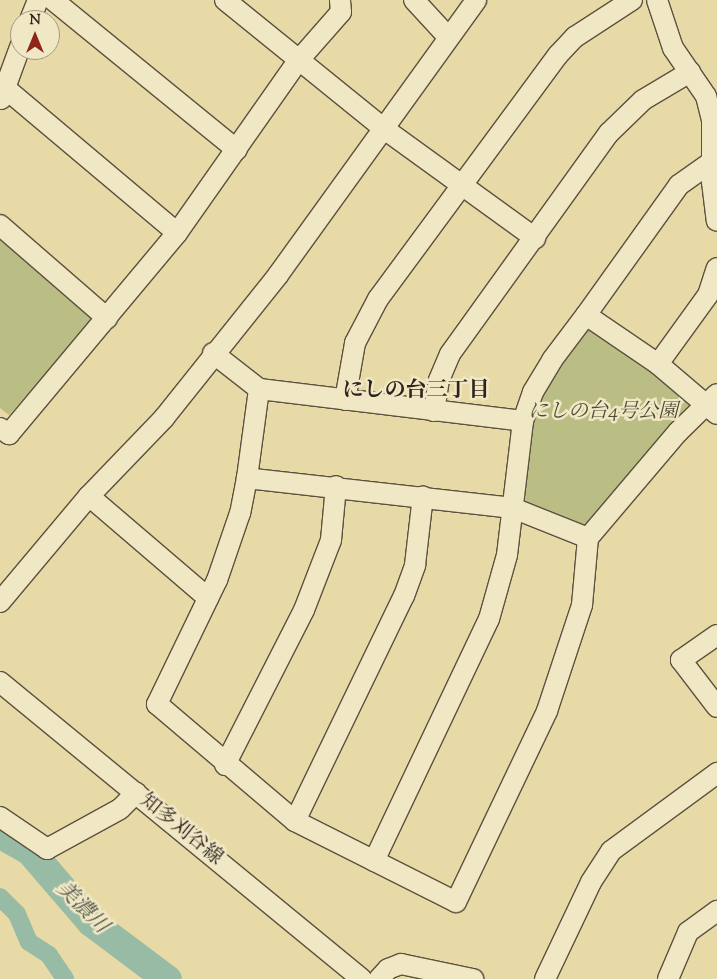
<!DOCTYPE html>
<meta charset="utf-8">
<style>
body{margin:0}
#map{position:relative;width:717px;height:979px;overflow:hidden;background:#e8daa6;font-family:"Sorts Mill Goudy","Noto Serif JP",serif}
div>[style]{position:absolute}
.green>*{inset:0;background:#babe84}
.canal>*{height:18px;margin:-9px;padding:0 9px;transform-origin:9px;border-radius:9px;background:#97bba5}
.river>*{height:29px;margin:-14.5px;padding:0 14.5px;transform-origin:14.5px;border-radius:14.5px;background:#97bba5}
.roads{filter:drop-shadow(1px 0 #5c513f) drop-shadow(-1px 0 #5c513f) drop-shadow(0 1px #5c513f) drop-shadow(0 -1px #5c513f)}
.minor>*{height:20px;margin:-10px;padding:0 10px;transform-origin:10px;border-radius:10px;background:#f0e7c5}
span{translate:-50% -50%;white-space:nowrap;text-align:center;line-height:1.15;-webkit-text-stroke:5px #f0e7c5;paint-order:stroke}
.park-label{font-size:20px;color:#514a37;font-style:italic}
.street-label{font-size:20px;color:#2e231d}
.neighbourhood-label{font-size:21px;color:#2e231d;font-weight:700}
.water-label{font-size:21px;color:#4e5146;font-style:italic}
.north{position:absolute;left:10px;top:10px;width:50px;height:50px;box-sizing:border-box;background:#f0e7c5;border:1px solid #a29982;border-radius:50%;rotate:0deg;font-size:14px;font-weight:700;line-height:20px;text-align:center;color:#2e231d}
.north::after{content:'';display:block;margin:auto;width:18px;height:22px;background:#8f2418;clip-path:polygon(50% 0,100% 100%,50% 72%,0 100%)}
</style>
<div id="map">
<div class="green">
<i style="clip-path:polygon(0 233px,102px 310px,9px 415px,0 408px)"></i>
<i style="clip-path:polygon(586px 315px,706px 402px,588px 538px,513px 508px,523px 421px)"></i>
</div>
<div class="canal">
<i style="left:0;top:897px;width:24px;rotate:45deg"></i>
<i style="left:17px;top:914px;width:30px;rotate:67deg"></i>
<i style="left:29px;top:942px;width:24px;rotate:33deg"></i>
<i style="left:49px;top:955px;width:29px;rotate:56deg"></i>
</div>
<div class="river">
<i style="left:0;top:834px;width:33px;rotate:29deg"></i>
<i style="left:29px;top:850px;width:95px;rotate:49.3deg"></i>
<i style="left:91px;top:922px;width:95px;rotate:36.9deg"></i>
</div>
<div class="roads">
<div class="minor">
<i style="left:53px;top:0;width:237px;rotate:39.2deg"></i>
<i style="left:225px;top:0;width:203px;rotate:39deg"></i>
<i style="left:383px;top:128px;width:188px;rotate:35.9deg"></i>
<i style="left:414px;top:0;width:50px;rotate:47.4deg"></i>
<i style="left:657px;top:0;width:51px;rotate:71.6deg"></i>
<i style="left:673px;top:48px;width:58px;rotate:55.5deg"></i>
<i style="left:706px;top:96px;width:25px;rotate:76deg"></i>
<i style="left:712px;top:120px;width:62px;rotate:90deg"></i>
<i style="left:712px;top:182px;width:39px;rotate:83deg"></i>
<i style="left:30px;top:20px;width:22px;rotate:-68deg"></i>
<i style="left:5px;top:88px;width:225px;rotate:40.1deg"></i>
<i style="left:1px;top:99px;width:55px;rotate:-69.9deg"></i>
<i style="left:0;top:225px;width:142px;rotate:41deg"></i>
<i style="left:586px;top:315px;width:160px;rotate:-54.4deg"></i>
<i style="left:679px;top:185px;width:42px;rotate:-35.2deg"></i>
<i style="left:213px;top:353px;width:58px;rotate:38deg"></i>
<i style="left:259px;top:389px;width:266px;rotate:6.9deg"></i>
<i style="left:658px;top:364px;width:85px;rotate:-54.1deg"></i>
<i style="left:708px;top:295px;width:28px;rotate:-72deg"></i>
<i style="left:345px;top:400px;width:58px;rotate:-80deg"></i>
<i style="left:355px;top:343px;width:50px;rotate:-62.4deg"></i>
<i style="left:378px;top:299px;width:303px;rotate:-53.6deg"></i>
<i style="left:558px;top:55px;width:25px;rotate:-47deg"></i>
<i style="left:575px;top:37px;width:68px;rotate:-33deg"></i>
<i style="left:434px;top:411px;width:31px;rotate:-81deg"></i>
<i style="left:439px;top:380px;width:28px;rotate:-67deg"></i>
<i style="left:450px;top:354px;width:272px;rotate:-54.3deg"></i>
<i style="left:609px;top:133px;width:47px;rotate:-44.1deg"></i>
<i style="left:643px;top:100px;width:55px;rotate:-30.8deg"></i>
<i style="left:0;top:428px;width:11px;rotate:34deg"></i>
<i style="left:9px;top:434px;width:262px;rotate:-50.1deg"></i>
<i style="left:177px;top:233px;width:210px;rotate:-54.9deg"></i>
<i style="left:298px;top:61px;width:65px;rotate:-48.7deg"></i>
<i style="left:341px;top:12px;width:12px;rotate:-95deg"></i>
<i style="left:247px;top:478px;width:90px;rotate:-82.3deg"></i>
<i style="left:89px;top:496px;width:157px;rotate:40.6deg"></i>
<i style="left:588px;top:538px;width:81px;rotate:-158.2deg"></i>
<i style="left:513px;top:508px;width:268px;rotate:-173.6deg"></i>
<i style="left:247px;top:478px;width:36px;rotate:101deg"></i>
<i style="left:240px;top:513px;width:71px;rotate:108.9deg"></i>
<i style="left:217px;top:580px;width:138px;rotate:115.8deg"></i>
<i style="left:157px;top:704px;width:181px;rotate:40.3deg"></i>
<i style="left:295px;top:821px;width:180px;rotate:26.7deg"></i>
<i style="left:456px;top:902px;width:212px;rotate:-64.5deg"></i>
<i style="left:547px;top:711px;width:112px;rotate:-71.7deg"></i>
<i style="left:582px;top:605px;width:67px;rotate:-84.9deg"></i>
<i style="left:588px;top:538px;width:139px;rotate:-49.7deg"></i>
<i style="left:678px;top:432px;width:54px;rotate:-44.3deg"></i>
<i style="left:0;top:602px;width:138px;rotate:-50deg"></i>
<i style="left:89px;top:496px;width:108px;rotate:-46.1deg"></i>
<i style="left:164px;top:418px;width:183px;rotate:-51.4deg"></i>
<i style="left:278px;top:275px;width:339px;rotate:-54.2deg"></i>
<i style="left:717px;top:635px;width:44px;rotate:145.2deg"></i>
<i style="left:681px;top:660px;width:59px;rotate:52.5deg"></i>
<i style="left:0;top:682px;width:468px;rotate:39.4deg"></i>
<i style="left:225px;top:765px;width:174px;rotate:-63deg"></i>
<i style="left:304px;top:610px;width:75px;rotate:-68.9deg"></i>
<i style="left:331px;top:540px;width:54px;rotate:-84.7deg"></i>
<i style="left:0;top:817px;width:57px;rotate:34.2deg"></i>
<i style="left:47px;top:849px;width:83px;rotate:-28.7deg"></i>
<i style="left:120px;top:809px;width:23px;rotate:-45deg"></i>
<i style="left:295px;top:821px;width:250px;rotate:-64.2deg"></i>
<i style="left:404px;top:596px;width:33px;rotate:-70deg"></i>
<i style="left:415px;top:565px;width:69px;rotate:-83.4deg"></i>
<i style="left:374px;top:861px;width:268px;rotate:-64.6deg"></i>
<i style="left:489px;top:619px;width:66px;rotate:-74.3deg"></i>
<i style="left:507px;top:555px;width:135px;rotate:-83.2deg"></i>
<i style="left:523px;top:421px;width:31px;rotate:-71deg"></i>
<i style="left:533px;top:392px;width:37px;rotate:-59deg"></i>
<i style="left:552px;top:360px;width:56px;rotate:-52.9deg"></i>
<i style="left:586px;top:315px;width:87px;rotate:34.2deg"></i>
<i style="left:658px;top:364px;width:77px;rotate:40.3deg"></i>
<i style="left:379px;top:979px;width:13px;rotate:-48deg"></i>
<i style="left:388px;top:969px;width:14px;rotate:-21deg"></i>
<i style="left:401px;top:964px;width:74px;rotate:11.8deg"></i>
<i style="left:545px;top:979px;width:107px;rotate:-64.6deg"></i>
<i style="left:591px;top:882px;width:37px;rotate:-57deg"></i>
<i style="left:611px;top:851px;width:132px;rotate:-36.3deg"></i>
<i style="left:668px;top:979px;width:51px;rotate:-66.9deg"></i>
<i style="left:688px;top:932px;width:36px;rotate:-36deg"></i>
</div>
</div>
<div class="park-label">
<span style="left:603px;top:412px">にしの台4号公園</span>
</div>
<div class="street-label">
<span style="left:181px;top:830px;rotate:39deg">知多刈谷線</span>
</div>
<div class="neighbourhood-label">
<span style="left:416px;top:391px">にしの台三丁目</span>
</div>
<div class="water-label">
<span style="left:82px;top:908px;rotate:45deg">美濃川</span>
</div>
<div class="north">N</div>
</div>
